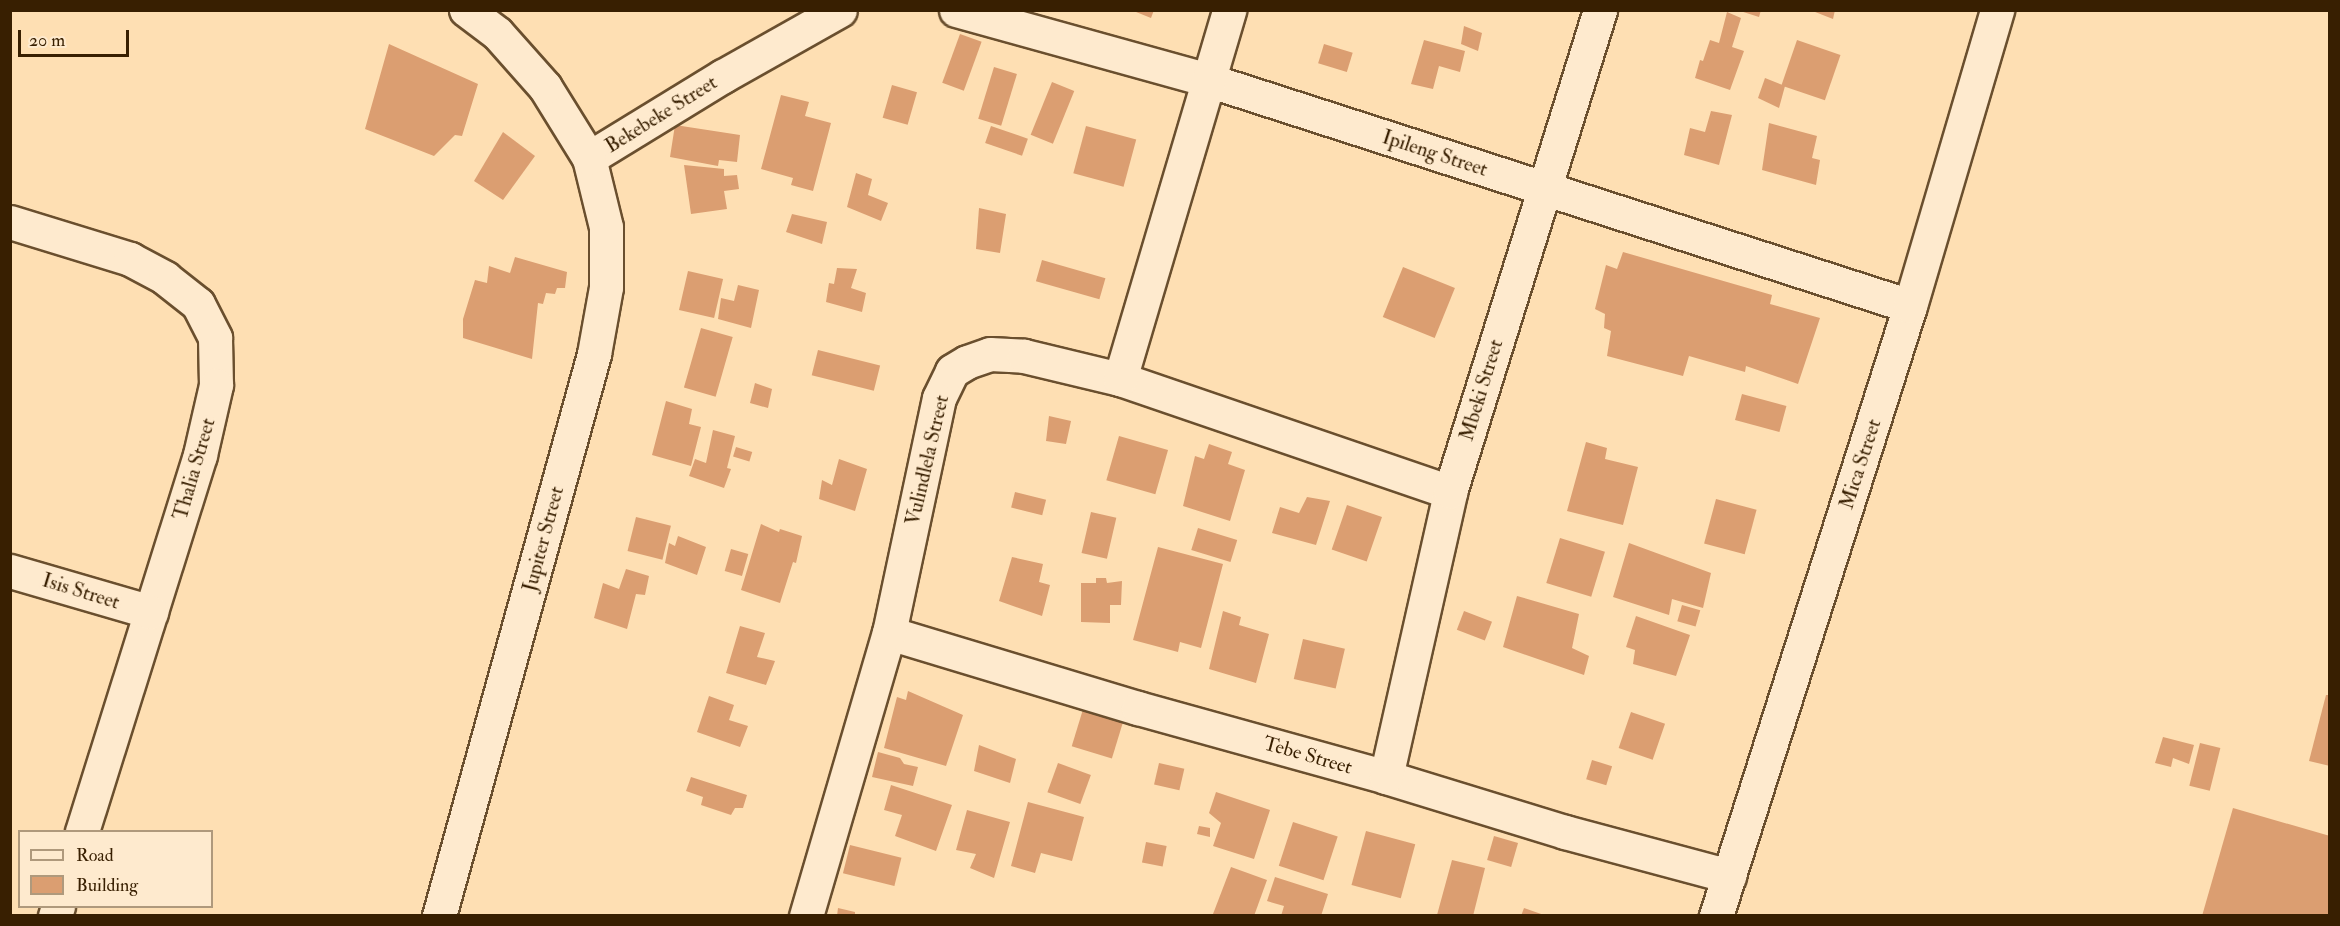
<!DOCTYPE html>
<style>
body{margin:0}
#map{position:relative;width:2340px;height:926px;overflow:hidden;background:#fedfb3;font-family:"IM FELL Double Pica",serif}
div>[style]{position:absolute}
.building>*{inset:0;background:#db9e71;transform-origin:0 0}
.roads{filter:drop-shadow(2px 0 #6a4f2e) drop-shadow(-2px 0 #6a4f2e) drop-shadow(0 2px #6a4f2e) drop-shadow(0 -2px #6a4f2e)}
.minor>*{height:33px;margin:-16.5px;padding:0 16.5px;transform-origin:16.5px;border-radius:16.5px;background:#feeace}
span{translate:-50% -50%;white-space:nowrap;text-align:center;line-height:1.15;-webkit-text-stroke:5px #feeace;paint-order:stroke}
.street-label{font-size:20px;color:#381f01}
.frame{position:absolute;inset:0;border:12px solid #381f01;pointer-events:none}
.legend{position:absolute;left:18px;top:830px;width:195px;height:78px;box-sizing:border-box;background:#feeace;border:2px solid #af997c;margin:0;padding:8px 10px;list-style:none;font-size:18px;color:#381f01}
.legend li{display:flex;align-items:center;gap:12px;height:30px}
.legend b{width:30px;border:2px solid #af997c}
.scale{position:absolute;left:18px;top:30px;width:111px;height:27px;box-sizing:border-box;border:3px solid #381f01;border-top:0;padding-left:8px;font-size:18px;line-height:21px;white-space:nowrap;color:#381f01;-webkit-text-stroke:4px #feeace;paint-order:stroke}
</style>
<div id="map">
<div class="building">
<i style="clip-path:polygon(1131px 10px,1154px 10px,1151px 18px)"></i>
<i style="clip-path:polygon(1737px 10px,1761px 10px,1759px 17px)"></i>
<i style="clip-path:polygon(1810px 10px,1835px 10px,1833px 19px)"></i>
<i style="clip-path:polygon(1727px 12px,1741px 18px,1732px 47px,1744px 51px,1730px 90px,1695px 78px,1700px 60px,1703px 61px,1710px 40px,1719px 43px)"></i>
<i style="clip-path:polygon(1464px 26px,1482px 33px,1478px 51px,1461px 44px)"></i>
<i style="left:960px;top:34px;width:23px;height:52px;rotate:20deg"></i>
<i style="clip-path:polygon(1424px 40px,1465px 51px,1460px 72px,1439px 66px,1433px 89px,1411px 84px)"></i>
<i style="left:1797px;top:40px;width:46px;height:48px;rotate:19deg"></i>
<i style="clip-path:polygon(389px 44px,478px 84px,462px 136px,455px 135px,434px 156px,365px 129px)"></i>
<i style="left:1324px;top:44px;width:30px;height:20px;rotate:17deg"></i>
<i style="left:994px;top:67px;width:24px;height:54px;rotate:17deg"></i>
<i style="clip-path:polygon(1765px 78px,1785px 86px,1779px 108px,1758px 98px)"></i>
<i style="left:1052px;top:82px;width:24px;height:57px;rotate:22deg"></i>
<i style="left:892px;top:85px;width:26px;height:34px;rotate:16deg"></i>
<i style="clip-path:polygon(781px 95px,809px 102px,805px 116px,831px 123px,813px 191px,791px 185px,793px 178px,761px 169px)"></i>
<i style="clip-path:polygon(1711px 111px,1732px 115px,1719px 165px,1684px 155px,1690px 128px,1705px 132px)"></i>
<i style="clip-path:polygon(1769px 123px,1817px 136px,1812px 158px,1820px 160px,1816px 185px,1762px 170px)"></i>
<i style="clip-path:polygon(675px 125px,740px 135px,737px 162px,719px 160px,718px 166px,670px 157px)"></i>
<i style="left:991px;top:126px;width:39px;height:18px;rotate:19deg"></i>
<i style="left:1086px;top:126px;width:52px;height:49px;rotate:15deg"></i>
<i style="clip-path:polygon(503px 132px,535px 156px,503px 200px,474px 181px)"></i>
<i style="clip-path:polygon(684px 165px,724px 169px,724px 176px,737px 175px,739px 189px,724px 191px,727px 209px,691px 214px)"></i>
<i style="clip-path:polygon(856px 173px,872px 179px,868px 195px,888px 203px,881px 221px,847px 207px)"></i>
<i style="clip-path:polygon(979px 208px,1006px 214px,1000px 253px,976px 249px)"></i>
<i style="clip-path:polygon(792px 214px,827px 222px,822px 244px,786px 232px)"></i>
<i style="clip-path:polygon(1623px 252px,1772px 295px,1770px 304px,1820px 318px,1798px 384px,1746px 366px,1745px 372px,1689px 356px,1683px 376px,1607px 356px,1611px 331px,1604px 328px,1605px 314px,1595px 309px,1606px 265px,1617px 269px)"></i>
<i style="clip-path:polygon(515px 257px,567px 272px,565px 288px,557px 288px,555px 294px,546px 293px,543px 304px,538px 303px,532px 359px,463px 338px,463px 319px,475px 280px,487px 283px,489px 266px,510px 273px)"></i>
<i style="left:1042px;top:260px;width:66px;height:22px;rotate:16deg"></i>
<i style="left:1403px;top:267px;width:56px;height:54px;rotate:22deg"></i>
<i style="clip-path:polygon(837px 268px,857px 269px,851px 288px,866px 293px,862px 312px,826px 302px,829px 283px,834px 284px)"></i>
<i style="left:688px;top:271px;width:36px;height:40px;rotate:13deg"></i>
<i style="clip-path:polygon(738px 285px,759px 290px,751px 328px,718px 319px,721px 298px,734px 301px)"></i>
<i style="left:701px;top:328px;width:33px;height:62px;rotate:16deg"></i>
<i style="left:818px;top:350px;width:64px;height:26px;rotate:14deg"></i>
<i style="clip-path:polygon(755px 383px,772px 389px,768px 408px,750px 403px)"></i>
<i style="left:1742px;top:394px;width:46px;height:27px;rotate:15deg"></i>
<i style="clip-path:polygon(666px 401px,692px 409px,689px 424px,701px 427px,691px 466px,652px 455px)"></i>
<i style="clip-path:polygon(1049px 416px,1071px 421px,1066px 444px,1046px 441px)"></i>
<i style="clip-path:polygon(713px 430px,735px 436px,727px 468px,731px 469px,724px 488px,689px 476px,695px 459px,706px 463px)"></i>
<i style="left:1119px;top:436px;width:51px;height:46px;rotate:16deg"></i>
<i style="clip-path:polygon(1586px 442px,1607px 448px,1605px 459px,1638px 467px,1623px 525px,1567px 511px)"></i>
<i style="clip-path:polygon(1209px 444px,1232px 452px,1228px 464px,1245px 470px,1230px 521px,1183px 506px,1195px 456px,1204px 459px)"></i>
<i style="left:736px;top:447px;width:17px;height:10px;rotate:17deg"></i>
<i style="clip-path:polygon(839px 459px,867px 469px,855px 511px,819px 499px,822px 480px,832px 485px)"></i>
<i style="left:1015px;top:492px;width:32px;height:16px;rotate:14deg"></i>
<i style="clip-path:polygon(1307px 497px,1330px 501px,1316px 545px,1272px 533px,1280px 507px,1299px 513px)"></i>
<i style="left:1716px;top:499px;width:42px;height:46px;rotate:15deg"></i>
<i style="left:1347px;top:505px;width:37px;height:47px;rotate:19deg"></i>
<i style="left:1091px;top:512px;width:26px;height:42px;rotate:13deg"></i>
<i style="left:636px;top:517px;width:36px;height:35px;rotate:14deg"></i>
<i style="clip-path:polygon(761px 524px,779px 532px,780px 529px,802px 536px,796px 563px,793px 562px,780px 603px,741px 590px)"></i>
<i style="left:1198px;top:528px;width:41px;height:23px;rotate:17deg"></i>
<i style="clip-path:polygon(678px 536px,706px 547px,697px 575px,665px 563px,669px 543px,675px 546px)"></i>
<i style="left:1560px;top:538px;width:47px;height:47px;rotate:17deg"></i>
<i style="clip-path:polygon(1629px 543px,1711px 573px,1703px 608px,1672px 599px,1669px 615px,1613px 597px)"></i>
<i style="clip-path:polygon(1158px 547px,1223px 564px,1201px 648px,1180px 642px,1178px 652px,1133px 640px)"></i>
<i style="left:731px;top:549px;width:18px;height:23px;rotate:16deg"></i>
<i style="clip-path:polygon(1012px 557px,1043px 564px,1039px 582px,1050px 585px,1042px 616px,999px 601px)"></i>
<i style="clip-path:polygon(626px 569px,649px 576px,645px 595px,636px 594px,627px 629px,594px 618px,603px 583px,619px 589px)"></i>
<i style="clip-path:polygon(1096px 578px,1106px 578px,1107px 583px,1122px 581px,1121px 605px,1110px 605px,1110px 623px,1081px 622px,1081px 583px,1096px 583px)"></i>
<i style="clip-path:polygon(1517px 596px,1579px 614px,1572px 648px,1589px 656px,1584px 675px,1503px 647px)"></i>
<i style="left:1682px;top:605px;width:19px;height:17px;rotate:16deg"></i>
<i style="clip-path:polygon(1223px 611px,1241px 617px,1239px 625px,1269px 634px,1256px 683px,1209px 669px)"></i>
<i style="left:1464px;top:611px;width:30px;height:20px;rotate:21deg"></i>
<i style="clip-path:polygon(1636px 616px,1690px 635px,1676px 676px,1633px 664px,1635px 650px,1626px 647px)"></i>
<i style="clip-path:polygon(740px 626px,765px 633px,757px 657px,775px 661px,766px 685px,726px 673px)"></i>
<i style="left:1303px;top:639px;width:43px;height:41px;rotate:13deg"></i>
<i style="clip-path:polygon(908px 691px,963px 715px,946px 766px,884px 748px,897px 697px,906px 700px)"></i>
<i style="clip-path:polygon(2326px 695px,2330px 695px,2330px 766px,2309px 761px)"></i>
<i style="clip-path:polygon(709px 696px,734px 705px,729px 720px,748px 726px,740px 747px,697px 732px)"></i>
<i style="left:1084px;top:706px;width:42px;height:42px;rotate:17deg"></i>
<i style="left:1631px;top:712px;width:36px;height:38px;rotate:19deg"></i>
<i style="clip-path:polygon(2163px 737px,2194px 745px,2189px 764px,2173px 758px,2171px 767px,2155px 763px)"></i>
<i style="left:2200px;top:743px;width:21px;height:44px;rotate:14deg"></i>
<i style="clip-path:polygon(979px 745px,1016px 759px,1010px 783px,974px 771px)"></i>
<i style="clip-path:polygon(878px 752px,900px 758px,904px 764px,918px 767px,913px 786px,872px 777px)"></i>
<i style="left:1592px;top:760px;width:21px;height:20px;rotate:17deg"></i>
<i style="left:1058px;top:763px;width:35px;height:31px;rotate:20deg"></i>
<i style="left:1159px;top:763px;width:26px;height:22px;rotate:13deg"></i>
<i style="clip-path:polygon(691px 777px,747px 795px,743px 808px,735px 808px,731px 815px,701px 805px,703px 797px,686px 791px)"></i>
<i style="clip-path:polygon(891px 785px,952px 805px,936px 851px,895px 836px,902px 815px,884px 810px)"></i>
<i style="clip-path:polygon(1216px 792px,1270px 810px,1254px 859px,1213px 846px,1221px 823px,1209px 813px)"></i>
<i style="clip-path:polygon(1028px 802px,1084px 817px,1072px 861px,1041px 853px,1035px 873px,1011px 866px)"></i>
<i style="clip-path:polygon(2233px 808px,2330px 836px,2330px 916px,2202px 916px)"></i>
<i style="clip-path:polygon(967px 810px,1010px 822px,994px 878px,970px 868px,976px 854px,956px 850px)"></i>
<i style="left:1293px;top:822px;width:47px;height:46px;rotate:18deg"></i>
<i style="clip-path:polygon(1199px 826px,1210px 828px,1210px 837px,1197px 834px)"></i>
<i style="left:1366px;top:831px;width:51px;height:56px;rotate:15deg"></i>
<i style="left:1494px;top:836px;width:25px;height:25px;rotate:16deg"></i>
<i style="left:1146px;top:842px;width:21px;height:21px;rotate:11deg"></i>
<i style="left:850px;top:845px;width:53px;height:29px;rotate:14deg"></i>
<i style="clip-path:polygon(1452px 860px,1485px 868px,1473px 916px,1437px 915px)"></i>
<i style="clip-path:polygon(1231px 867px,1267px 880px,1254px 916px,1213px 914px)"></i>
<i style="clip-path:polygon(1275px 877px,1328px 894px,1321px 916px,1281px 916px,1284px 906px,1267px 901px)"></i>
<i style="clip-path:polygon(838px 908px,855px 912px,855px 916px,837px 916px)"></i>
<i style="clip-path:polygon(1524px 908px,1544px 915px,1544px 916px,1521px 916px)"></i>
</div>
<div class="roads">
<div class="minor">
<i style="left:956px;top:10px;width:262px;rotate:15.5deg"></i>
<i style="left:1208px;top:80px;width:737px;rotate:17.85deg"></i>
<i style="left:589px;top:158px;width:157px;rotate:-31.5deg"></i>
<i style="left:723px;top:76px;width:134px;rotate:-29.4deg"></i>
<i style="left:10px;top:222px;width:126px;rotate:17.1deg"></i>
<i style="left:130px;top:259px;width:40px;rotate:28deg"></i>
<i style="left:165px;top:278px;width:42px;rotate:38.2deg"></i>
<i style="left:198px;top:304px;width:38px;rotate:63deg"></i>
<i style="left:215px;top:338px;width:47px;rotate:88.8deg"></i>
<i style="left:216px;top:385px;width:72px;rotate:102.9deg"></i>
<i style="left:200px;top:455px;width:395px;rotate:107.4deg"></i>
<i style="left:1120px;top:379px;width:349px;rotate:18.9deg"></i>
<i style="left:10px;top:571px;width:147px;rotate:16.2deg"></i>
<i style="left:889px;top:633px;width:260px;rotate:16.8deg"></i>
<i style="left:1138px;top:708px;width:257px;rotate:15.5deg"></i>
<i style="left:1386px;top:777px;width:187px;rotate:17.1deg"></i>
<i style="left:1565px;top:832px;width:170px;rotate:15deg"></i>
<i style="left:1386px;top:777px;width:292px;rotate:-77.3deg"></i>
<i style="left:1450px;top:492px;width:505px;rotate:-72.71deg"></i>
<i style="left:55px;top:916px;width:10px;rotate:-73deg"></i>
<i style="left:439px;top:916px;width:583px;rotate:-74.58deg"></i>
<i style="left:594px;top:354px;width:68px;rotate:-79.8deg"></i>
<i style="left:606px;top:287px;width:60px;rotate:-90deg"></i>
<i style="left:606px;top:227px;width:71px;rotate:-103.8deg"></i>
<i style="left:589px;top:158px;width:84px;rotate:-121.8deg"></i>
<i style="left:545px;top:87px;width:72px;rotate:-131.6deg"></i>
<i style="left:497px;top:33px;width:39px;rotate:-143deg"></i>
<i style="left:806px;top:916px;width:295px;rotate:-73.7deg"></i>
<i style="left:889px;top:633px;width:240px;rotate:-78deg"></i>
<i style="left:939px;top:398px;width:30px;rotate:-64deg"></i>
<i style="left:952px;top:371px;width:17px;rotate:-31deg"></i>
<i style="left:967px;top:362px;width:24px;rotate:-19deg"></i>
<i style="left:990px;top:354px;width:34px;rotate:3deg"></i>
<i style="left:1024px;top:356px;width:99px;rotate:13.5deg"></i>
<i style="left:1120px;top:379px;width:385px;rotate:-73.5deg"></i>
<i style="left:1716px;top:916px;width:640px;rotate:-72.36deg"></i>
<i style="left:1910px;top:306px;width:309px;rotate:-73.6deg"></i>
</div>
</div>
<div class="street-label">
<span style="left:661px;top:114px;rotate:-32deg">Bekebeke Street</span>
<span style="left:1435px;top:153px;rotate:18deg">Ipileng Street</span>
<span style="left:1481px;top:390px;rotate:-73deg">Mbeki Street</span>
<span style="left:927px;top:460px;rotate:-77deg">Vulindlela Street</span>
<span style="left:1860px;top:464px;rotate:-72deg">Mica Street</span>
<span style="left:194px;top:469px;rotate:-74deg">Thalia Street</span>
<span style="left:543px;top:539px;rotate:-75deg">Jupiter Street</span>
<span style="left:81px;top:591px;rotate:17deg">Isis Street</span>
<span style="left:1308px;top:755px;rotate:16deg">Tebe Street</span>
</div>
<div class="frame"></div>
<ul class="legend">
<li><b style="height:8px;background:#feeace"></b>Road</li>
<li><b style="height:16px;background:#db9e71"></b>Building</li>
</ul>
<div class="scale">20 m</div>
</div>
